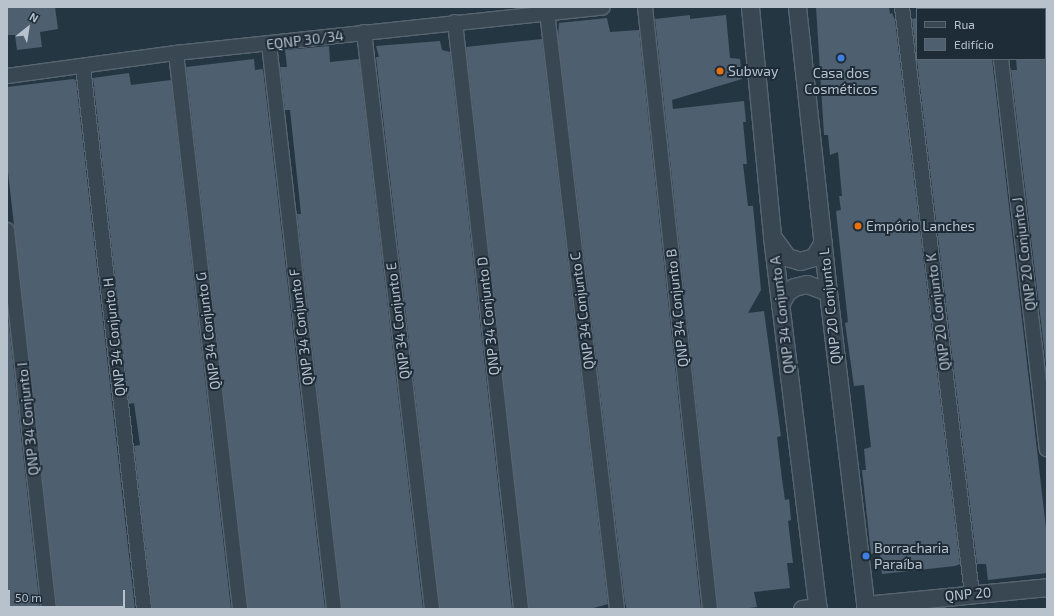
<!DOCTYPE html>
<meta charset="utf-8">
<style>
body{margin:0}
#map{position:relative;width:1054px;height:616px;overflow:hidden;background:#253643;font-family:"Exo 2",sans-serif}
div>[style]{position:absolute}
.building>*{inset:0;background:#4e5f6f}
.roads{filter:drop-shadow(1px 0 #586570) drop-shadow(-1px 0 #586570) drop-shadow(0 1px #586570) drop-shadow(0 -1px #586570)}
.minor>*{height:14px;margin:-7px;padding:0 7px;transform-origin:7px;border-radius:7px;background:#394753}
.tertiary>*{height:17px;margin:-8.5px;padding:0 8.5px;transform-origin:8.5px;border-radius:8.5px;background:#394753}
.dots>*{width:11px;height:11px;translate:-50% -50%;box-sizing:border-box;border:2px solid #1e2c38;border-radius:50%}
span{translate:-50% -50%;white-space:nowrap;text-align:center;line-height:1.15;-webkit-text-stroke:4px #1e2c38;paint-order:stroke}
.street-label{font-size:14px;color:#b7c2cd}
.poi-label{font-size:14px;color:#b7c2cd}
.left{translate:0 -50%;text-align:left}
.frame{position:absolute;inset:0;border:8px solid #b7c2cd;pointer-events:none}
.legend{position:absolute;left:916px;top:8px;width:130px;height:52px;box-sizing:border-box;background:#1e2c38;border:1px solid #5b6874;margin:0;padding:5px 7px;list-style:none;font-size:12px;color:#b7c2cd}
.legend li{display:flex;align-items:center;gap:8px;height:20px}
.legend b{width:20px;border:1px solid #5b6874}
.north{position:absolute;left:8px;top:8px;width:40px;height:40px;-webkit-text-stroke:3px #1e2c38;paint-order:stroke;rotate:30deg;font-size:11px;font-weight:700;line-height:16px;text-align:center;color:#b7c2cd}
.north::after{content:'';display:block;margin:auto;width:14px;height:18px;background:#b7c2cd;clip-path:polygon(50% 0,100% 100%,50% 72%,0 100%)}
.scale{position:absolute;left:8px;top:590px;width:117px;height:18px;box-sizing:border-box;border:2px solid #b7c2cd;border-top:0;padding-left:5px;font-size:12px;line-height:14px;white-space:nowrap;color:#b7c2cd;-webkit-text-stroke:3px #1e2c38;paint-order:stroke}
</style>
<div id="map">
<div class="building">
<i style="clip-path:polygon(7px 7px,55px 7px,58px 29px,40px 32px,42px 47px,17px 50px,15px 35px,7px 35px)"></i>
<i style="clip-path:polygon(816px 7px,889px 7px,890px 14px,892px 13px,895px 20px,960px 564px,955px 566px,882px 574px,880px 553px,871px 554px,862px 470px,866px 470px,864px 449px,871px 447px,864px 385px,854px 386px,845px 323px,848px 322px,836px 211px,841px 210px,839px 196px,842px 196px,838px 152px,830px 155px,828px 135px,824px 135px)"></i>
<i style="clip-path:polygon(690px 15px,690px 19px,726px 15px,730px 58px,740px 59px,742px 79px,672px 100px,673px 109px,744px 101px,746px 122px,743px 122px,747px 164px,743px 164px,748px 206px,753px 206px,761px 290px,748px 313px,764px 311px,781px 436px,777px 437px,782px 479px,785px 500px,789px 499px,791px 520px,788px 521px,793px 563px,787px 563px,790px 588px,754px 592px,757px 607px,741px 609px,718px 609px,655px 19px)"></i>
<i style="clip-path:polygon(607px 18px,610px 32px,639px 30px,701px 609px,627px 609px,625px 603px,558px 37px,559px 23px)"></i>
<i style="clip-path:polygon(917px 18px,917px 59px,992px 59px,1047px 537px,1047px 573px,988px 580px,986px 564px,977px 564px,912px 19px)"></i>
<i style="clip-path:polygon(542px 39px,608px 604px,590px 609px,529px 609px,466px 47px)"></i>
<i style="clip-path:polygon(440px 41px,442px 50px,450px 52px,512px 609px,440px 609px,376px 57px,379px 57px,376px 46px)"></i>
<i style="clip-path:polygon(329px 46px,330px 62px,359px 59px,423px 609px,342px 609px,297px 214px,301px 214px,290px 110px,285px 110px,280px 67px,287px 67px,285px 50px)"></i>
<i style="clip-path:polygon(254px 59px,255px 70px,263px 69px,325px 609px,248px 609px,186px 67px)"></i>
<i style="clip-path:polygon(1016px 59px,1047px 59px,1046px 364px,1011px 70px,1017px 70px)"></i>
<i style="clip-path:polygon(129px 73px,131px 85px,171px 80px,231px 609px,152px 609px,134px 446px,140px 445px,134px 403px,129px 404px,93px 78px)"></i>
<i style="clip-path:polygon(73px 79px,76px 80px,135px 609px,57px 609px,7px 163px,7px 87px)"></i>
<i style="clip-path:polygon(7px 307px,40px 609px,7px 609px)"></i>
</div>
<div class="roads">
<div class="minor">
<i style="left:645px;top:7px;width:605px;rotate:83.84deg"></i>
<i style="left:902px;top:7px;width:591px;rotate:83.2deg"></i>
<i style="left:995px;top:7px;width:2px;rotate:90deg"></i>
<i style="left:547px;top:12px;width:601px;rotate:83.31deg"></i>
<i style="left:455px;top:22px;width:591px;rotate:83.58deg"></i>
<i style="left:364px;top:32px;width:581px;rotate:83.28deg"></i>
<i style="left:269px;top:44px;width:569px;rotate:83.44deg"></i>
<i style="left:176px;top:53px;width:560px;rotate:83.43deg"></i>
<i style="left:1001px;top:59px;width:393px;rotate:83.3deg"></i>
<i style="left:83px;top:66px;width:546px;rotate:83.59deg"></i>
<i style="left:7px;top:76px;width:171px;rotate:-7.8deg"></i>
<i style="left:176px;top:53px;width:429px;rotate:-6.1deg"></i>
<i style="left:7px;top:230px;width:381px;rotate:83.7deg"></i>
</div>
<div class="tertiary">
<i style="left:750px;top:7px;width:231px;rotate:84.5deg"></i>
<i style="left:772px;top:237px;width:375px;rotate:83deg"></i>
<i style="left:797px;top:7px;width:287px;rotate:83.8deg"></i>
<i style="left:828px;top:292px;width:319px;rotate:83.2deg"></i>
<i style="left:774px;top:239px;width:22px;rotate:54deg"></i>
<i style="left:787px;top:257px;width:14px;rotate:17deg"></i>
<i style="left:800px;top:261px;width:15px;rotate:-16deg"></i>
<i style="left:814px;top:257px;width:17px;rotate:-59deg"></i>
<i style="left:780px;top:305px;width:13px;rotate:-63deg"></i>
<i style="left:786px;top:293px;width:10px;rotate:-37deg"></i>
<i style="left:794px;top:287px;width:13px;rotate:-13deg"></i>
<i style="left:807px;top:284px;width:22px;rotate:21deg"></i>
<i style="left:865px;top:605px;width:183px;rotate:-5.6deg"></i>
<i style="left:802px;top:609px;width:16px;rotate:-7deg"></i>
</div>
</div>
<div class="dots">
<i style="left:841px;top:58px;background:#3f7fe0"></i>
<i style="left:720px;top:71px;background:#e8710a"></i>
<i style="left:858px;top:226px;background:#e8710a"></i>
<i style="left:866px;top:556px;background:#3f7fe0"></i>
</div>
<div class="street-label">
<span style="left:305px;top:40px;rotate:-7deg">EQNP 30/34</span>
<span style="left:1024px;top:254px;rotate:-97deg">QNP 20 Conjunto J</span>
<span style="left:830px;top:306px;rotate:-96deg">QNP 20 Conjunto L</span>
<span style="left:677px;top:308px;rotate:-96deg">QNP 34 Conjunto B</span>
<span style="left:582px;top:311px;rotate:-97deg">QNP 34 Conjunto C</span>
<span style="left:938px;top:312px;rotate:-97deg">QNP 20 Conjunto K</span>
<span style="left:782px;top:315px;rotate:-97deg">QNP 34 Conjunto A</span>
<span style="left:488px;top:316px;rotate:-96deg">QNP 34 Conjunto D</span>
<span style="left:398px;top:321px;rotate:-97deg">QNP 34 Conjunto E</span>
<span style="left:301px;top:327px;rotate:-97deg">QNP 34 Conjunto F</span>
<span style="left:208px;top:331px;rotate:-97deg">QNP 34 Conjunto G</span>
<span style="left:114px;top:337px;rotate:-96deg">QNP 34 Conjunto H</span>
<span style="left:28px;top:419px;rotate:-96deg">QNP 34 Conjunto I</span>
<span style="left:968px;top:594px;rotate:-5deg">QNP 20</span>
</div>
<div class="poi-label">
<span class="left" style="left:728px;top:71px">Subway</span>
<span style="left:841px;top:81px">Casa dos<br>Cosméticos</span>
<span class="left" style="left:866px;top:226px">Empório Lanches</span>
<span class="left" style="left:874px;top:556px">Borracharia<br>Paraíba</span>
</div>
<div class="frame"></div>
<ul class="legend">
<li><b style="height:5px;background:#394753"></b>Rua</li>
<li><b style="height:11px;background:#4e5f6f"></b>Edifício</li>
</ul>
<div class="north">N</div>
<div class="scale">50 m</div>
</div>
